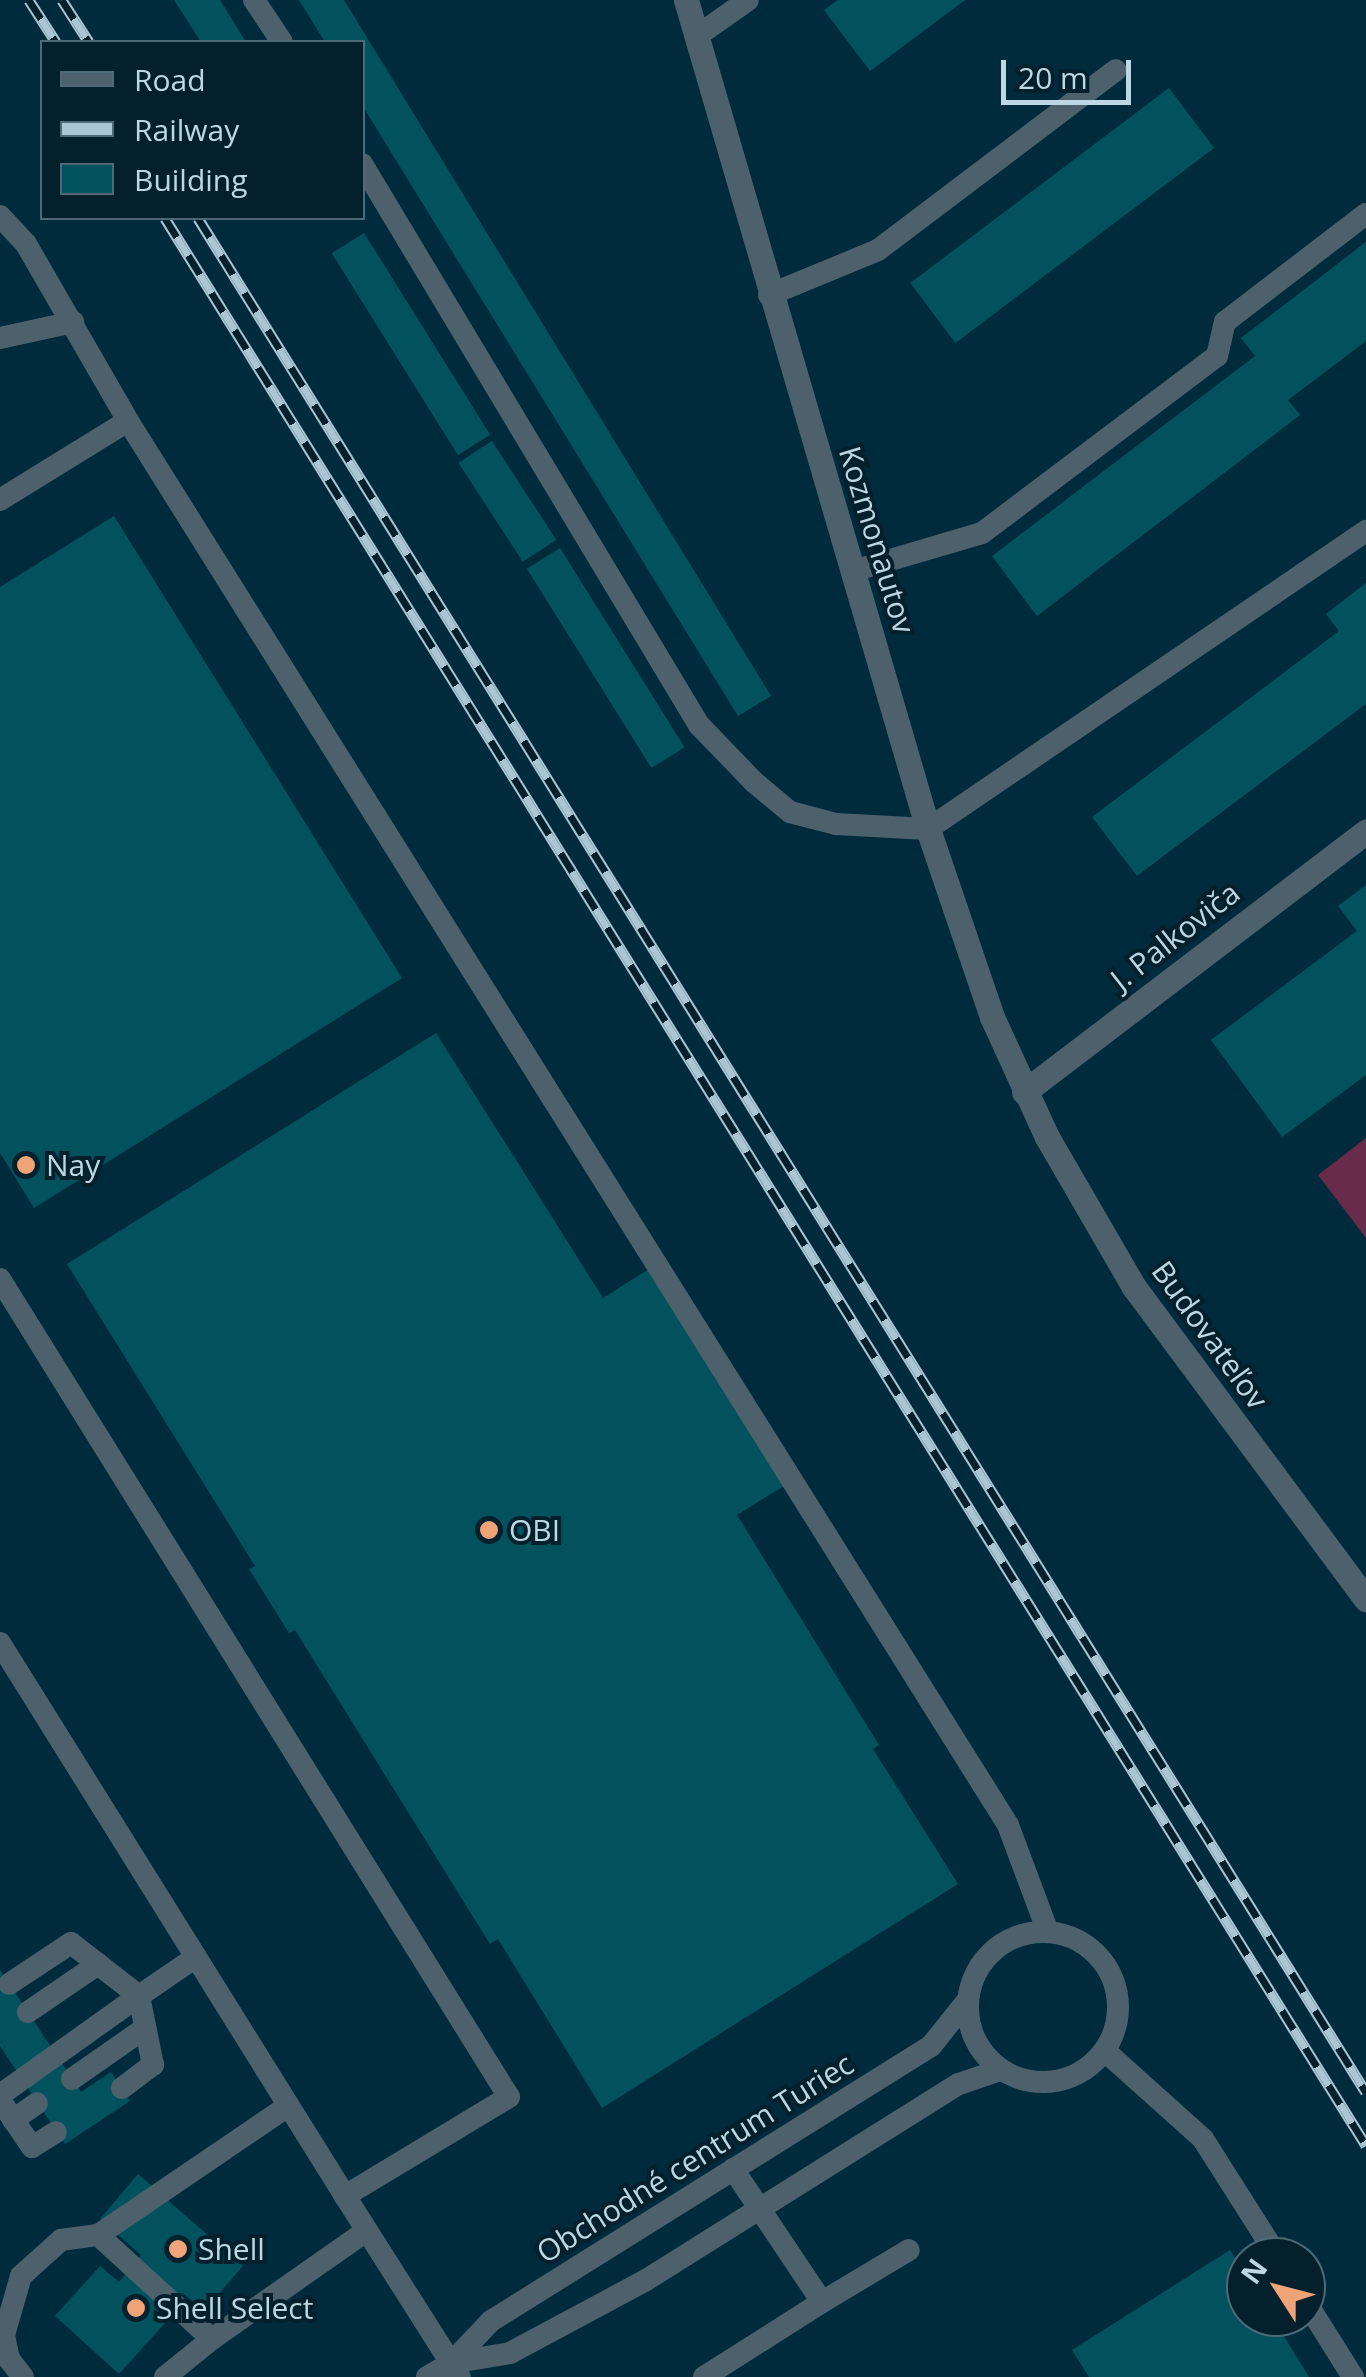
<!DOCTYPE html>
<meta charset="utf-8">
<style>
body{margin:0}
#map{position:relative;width:1366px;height:2377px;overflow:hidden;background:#002b3c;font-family:"Open Sans",sans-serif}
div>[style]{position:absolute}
.green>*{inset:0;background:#692b4b}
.building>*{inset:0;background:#02525d;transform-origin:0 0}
.service>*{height:22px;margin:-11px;padding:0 11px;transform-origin:11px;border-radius:11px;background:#4c616c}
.service>.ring{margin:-11px;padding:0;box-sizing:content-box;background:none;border:22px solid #4c616c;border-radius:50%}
.minor>*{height:25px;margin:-12.5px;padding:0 12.5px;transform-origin:12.5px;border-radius:12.5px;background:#4c616c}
.rail>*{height:11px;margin-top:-5.5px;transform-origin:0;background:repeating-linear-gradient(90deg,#04202d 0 22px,#aac5d4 0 44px);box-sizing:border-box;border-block:2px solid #aac5d4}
.dots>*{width:28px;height:28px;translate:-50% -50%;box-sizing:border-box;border:5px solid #04202d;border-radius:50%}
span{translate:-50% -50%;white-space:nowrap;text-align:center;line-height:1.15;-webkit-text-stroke:8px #04202d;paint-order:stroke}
.street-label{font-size:30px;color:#bdd7e5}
.poi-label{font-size:30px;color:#bdd7e5}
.left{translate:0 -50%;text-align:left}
.legend{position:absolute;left:40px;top:40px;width:325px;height:180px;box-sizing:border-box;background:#04202d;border:2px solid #4e6977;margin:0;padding:12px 18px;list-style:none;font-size:30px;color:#bdd7e5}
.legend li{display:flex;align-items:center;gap:20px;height:50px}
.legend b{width:50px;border:2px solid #4e6977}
.north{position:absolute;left:1226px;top:2237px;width:100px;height:100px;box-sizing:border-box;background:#04202d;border:2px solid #4e6977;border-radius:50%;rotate:306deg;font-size:28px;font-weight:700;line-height:40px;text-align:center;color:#bdd7e5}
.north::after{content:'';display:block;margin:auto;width:35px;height:45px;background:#efa377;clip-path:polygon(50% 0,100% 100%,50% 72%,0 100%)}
.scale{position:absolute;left:1001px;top:60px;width:130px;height:45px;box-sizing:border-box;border:5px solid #bdd7e5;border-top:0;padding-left:12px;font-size:30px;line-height:35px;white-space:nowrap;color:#bdd7e5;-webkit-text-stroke:8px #04202d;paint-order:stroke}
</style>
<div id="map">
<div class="green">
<i style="clip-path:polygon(1366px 1138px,1366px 1238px,1318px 1175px)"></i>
</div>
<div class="building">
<i style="clip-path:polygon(174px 0,220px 0,246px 42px,201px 42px)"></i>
<i style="clip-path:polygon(299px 0,344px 0,771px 696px,738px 716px,362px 105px,362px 42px,325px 42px)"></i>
<i style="clip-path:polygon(838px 0,965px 0,870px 71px,824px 10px)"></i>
<i style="left:1169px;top:88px;width:75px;height:324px;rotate:53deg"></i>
<i style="left:364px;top:233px;width:238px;height:38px;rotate:58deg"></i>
<i style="clip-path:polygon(1366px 242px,1366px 341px,1288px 400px,1300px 415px,1037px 616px,992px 556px,1255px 356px,1241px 338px)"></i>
<i style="left:492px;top:441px;width:118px;height:40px;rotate:57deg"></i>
<i style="clip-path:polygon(114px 516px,402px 978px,34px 1208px,0 1153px,0 587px)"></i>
<i style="left:560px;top:548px;width:235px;height:39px;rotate:58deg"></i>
<i style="clip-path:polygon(1366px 583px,1366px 704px,1137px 876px,1092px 817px,1339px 631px,1326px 614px)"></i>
<i style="clip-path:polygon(1366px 885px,1366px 1075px,1282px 1137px,1211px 1040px,1357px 931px,1338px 906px)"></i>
<i style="clip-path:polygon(436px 1033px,603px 1298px,649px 1269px,784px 1486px,737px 1515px,879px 1745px,873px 1749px,958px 1884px,602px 2108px,498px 1939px,490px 1944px,295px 1630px,289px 1633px,249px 1569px,255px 1566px,67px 1264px)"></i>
<i style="clip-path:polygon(0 1970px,81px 2092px,111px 2072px,130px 2101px,65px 2144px,0 2046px)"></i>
<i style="clip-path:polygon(138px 2174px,243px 2266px,204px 2311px,183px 2293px,161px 2317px,165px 2323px,119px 2374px,55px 2316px,100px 2266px,119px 2282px,141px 2255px,100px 2219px)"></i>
<i style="clip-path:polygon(1230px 2250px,1246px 2275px,1246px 2317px,1272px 2317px,1309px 2377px,1089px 2377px,1072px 2350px)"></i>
</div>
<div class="service">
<i style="left:254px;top:0;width:50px;rotate:56.3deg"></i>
<i style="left:697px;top:36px;width:62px;rotate:-35.2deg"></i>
<i style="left:362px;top:164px;width:654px;rotate:59.01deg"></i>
<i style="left:699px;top:725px;width:79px;rotate:46deg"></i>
<i style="left:754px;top:782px;width:47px;rotate:39.8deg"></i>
<i style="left:790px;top:812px;width:48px;rotate:14.6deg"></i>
<i style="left:836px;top:824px;width:92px;rotate:3.1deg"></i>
<i style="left:928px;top:829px;width:530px;rotate:-34.23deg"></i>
<i style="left:0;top:216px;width:38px;rotate:47deg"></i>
<i style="left:26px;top:244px;width:204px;rotate:60deg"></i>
<i style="left:128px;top:421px;width:1657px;rotate:57.92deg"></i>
<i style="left:1008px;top:1825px;width:114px;rotate:69.5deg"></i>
<i style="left:769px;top:295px;width:118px;rotate:-22.4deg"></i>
<i style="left:878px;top:250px;width:298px;rotate:-37.1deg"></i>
<i style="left:0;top:338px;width:75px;rotate:-12.4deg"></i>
<i style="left:0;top:500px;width:150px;rotate:-31.7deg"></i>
<i style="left:853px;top:571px;width:134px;rotate:-16.4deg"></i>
<i style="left:982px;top:533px;width:294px;rotate:-37deg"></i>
<i style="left:1217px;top:356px;width:35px;rotate:-77deg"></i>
<i style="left:1225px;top:322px;width:178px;rotate:-37.5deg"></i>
<i style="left:0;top:1279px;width:963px;rotate:58.11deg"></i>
<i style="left:509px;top:2097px;width:192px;rotate:148.9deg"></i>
<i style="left:345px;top:2196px;width:214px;rotate:57.6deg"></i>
<i style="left:0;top:1643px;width:652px;rotate:58.04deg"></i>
<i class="ring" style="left:968px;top:1932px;width:128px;height:128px"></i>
<i style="left:28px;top:2012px;width:85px;rotate:-34.4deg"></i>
<i style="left:1105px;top:2051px;width:132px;rotate:41.9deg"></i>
<i style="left:1203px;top:2139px;width:140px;rotate:57.6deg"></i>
<i style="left:72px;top:2079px;width:89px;rotate:-34.9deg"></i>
<i style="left:122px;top:2088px;width:39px;rotate:-37deg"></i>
<i style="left:153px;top:2065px;width:70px;rotate:-101.5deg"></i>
<i style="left:139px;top:1996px;width:69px;rotate:-34.4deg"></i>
<i style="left:0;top:2095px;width:171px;rotate:-35.5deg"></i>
<i style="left:139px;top:1996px;width:86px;rotate:-142.1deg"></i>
<i style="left:71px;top:1943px;width:74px;rotate:146.5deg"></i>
<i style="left:0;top:2100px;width:57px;rotate:55.8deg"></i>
<i style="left:32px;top:2147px;width:28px;rotate:-32deg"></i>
<i style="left:288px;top:2106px;width:230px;rotate:145.8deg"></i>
<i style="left:98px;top:2235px;width:154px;rotate:42.4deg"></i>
<i style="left:212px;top:2339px;width:187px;rotate:-35deg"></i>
<i style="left:13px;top:2120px;width:29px;rotate:-35deg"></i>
<i style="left:733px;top:2169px;width:160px;rotate:56.2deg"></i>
<i style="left:822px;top:2302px;width:101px;rotate:-30.9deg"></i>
<i style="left:1306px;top:2302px;width:89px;rotate:57.9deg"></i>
<i style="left:451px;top:2363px;width:60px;rotate:-9.6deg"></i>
<i style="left:510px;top:2353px;width:154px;rotate:-28.2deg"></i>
<i style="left:646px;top:2280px;width:369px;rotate:-32.1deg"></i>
<i style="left:959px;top:2084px;width:43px;rotate:-18.9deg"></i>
<i style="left:23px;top:2377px;width:23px;rotate:-128deg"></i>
<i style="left:9px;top:2359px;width:25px;rotate:-102deg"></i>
<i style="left:4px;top:2335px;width:61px;rotate:-73.9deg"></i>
<i style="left:21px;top:2276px;width:54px;rotate:-42deg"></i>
<i style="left:61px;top:2240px;width:37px;rotate:-8deg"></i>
<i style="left:165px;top:2377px;width:60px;rotate:-39deg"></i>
<i style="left:427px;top:2377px;width:28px;rotate:-30deg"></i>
<i style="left:451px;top:2363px;width:58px;rotate:-46.4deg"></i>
<i style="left:491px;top:2321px;width:519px;rotate:-32.01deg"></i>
<i style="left:931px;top:2046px;width:58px;rotate:-51.3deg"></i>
<i style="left:704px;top:2377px;width:140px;rotate:-32.4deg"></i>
</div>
<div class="minor">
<i style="left:686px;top:0;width:864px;rotate:73.73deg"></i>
<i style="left:928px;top:829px;width:199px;rotate:71.2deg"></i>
<i style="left:992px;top:1017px;width:132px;rotate:65.4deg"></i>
<i style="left:1047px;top:1137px;width:173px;rotate:59.9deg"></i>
<i style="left:1134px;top:1287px;width:389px;rotate:53.4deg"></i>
<i style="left:1024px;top:1092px;width:430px;rotate:-37.3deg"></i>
</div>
<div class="rail">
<i style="left:29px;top:0;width:50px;rotate:57.3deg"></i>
<i style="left:62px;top:0;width:50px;rotate:57.3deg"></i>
<i style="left:165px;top:218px;width:2271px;rotate:58.07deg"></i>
<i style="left:198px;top:218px;width:2208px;rotate:58.07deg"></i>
</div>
<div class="dots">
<i style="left:26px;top:1165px;background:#efa377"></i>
<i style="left:489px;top:1530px;background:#efa377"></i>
<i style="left:178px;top:2249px;background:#efa377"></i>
<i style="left:136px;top:2308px;background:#efa377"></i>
</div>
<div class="street-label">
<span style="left:877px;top:540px;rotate:73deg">Kozmonautov</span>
<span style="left:1175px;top:936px;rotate:-38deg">J. Palkoviča</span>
<span style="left:1210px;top:1335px;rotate:54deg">Budovateľov</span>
<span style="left:695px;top:2158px;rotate:-32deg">Obchodné centrum Turiec</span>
</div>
<div class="poi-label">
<span class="left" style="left:46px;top:1165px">Nay</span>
<span class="left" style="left:509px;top:1530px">OBI</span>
<span class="left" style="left:198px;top:2249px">Shell</span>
<span class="left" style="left:156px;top:2308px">Shell Select</span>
</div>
<ul class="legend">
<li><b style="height:12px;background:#4c616c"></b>Road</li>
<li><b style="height:12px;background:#aac5d4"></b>Railway</li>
<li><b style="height:28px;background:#02525d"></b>Building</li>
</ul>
<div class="north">N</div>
<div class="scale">20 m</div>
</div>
